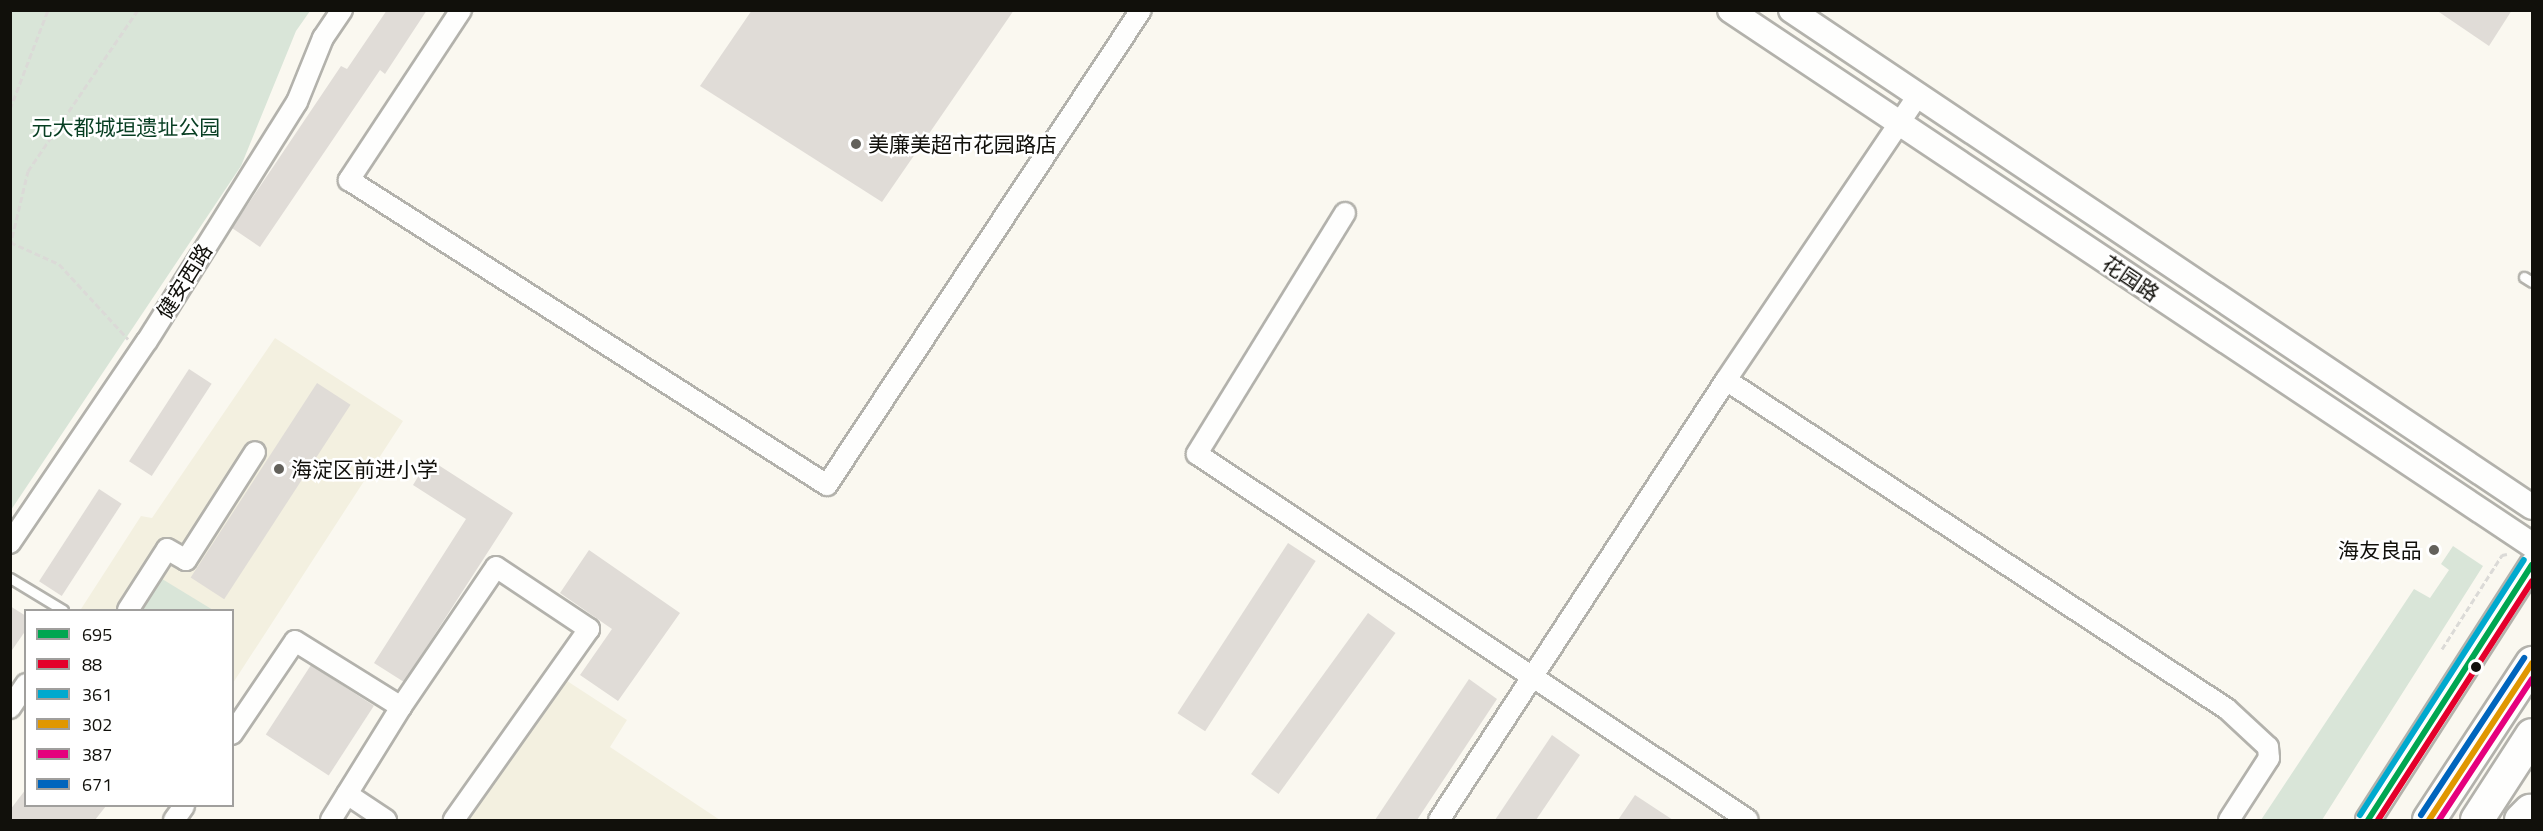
<!DOCTYPE html>
<meta charset="utf-8">
<style>
body{margin:0}
#map{position:relative;width:2543px;height:831px;overflow:hidden;background:#faf8f0;font-family:"Titillium Web","Noto Sans SC",sans-serif}
div>[style]{position:absolute}
.built>*{inset:0;background:#f3f0e0}
.green>*{inset:0;background:#d9e5d8}
.building>*{inset:0;background:#e0dcd7;transform-origin:0 0}
.path>*{height:3px;margin-top:-1.5px;transform-origin:0;background:repeating-linear-gradient(90deg,#dbdad7 0 6px,transparent 0 9px)}
.roads{filter:drop-shadow(2px 0 #b3b2ac) drop-shadow(-2px 0 #b3b2ac) drop-shadow(0 2px #b3b2ac) drop-shadow(0 -2px #b3b2ac)}
.service>*{height:9px;margin:-4.5px;padding:0 4.5px;transform-origin:4.5px;border-radius:4.5px;background:#fefefd}
.minor>*{height:20px;margin:-10px;padding:0 10px;transform-origin:10px;border-radius:10px;background:#fefefd}
.tertiary>*{height:24px;margin:-12px;padding:0 12px;transform-origin:12px;border-radius:12px;background:#fefefd}
.trunk>*{height:32px;margin:-16px;padding:0 16px;transform-origin:16px;border-radius:16px;background:#fefefd}
.bus-1>*{height:6px;margin:-3px;padding:0 3px;transform-origin:3px;border-radius:3px;background:#00a651}
.bus-2>*{height:6px;margin:-3px;padding:0 3px;transform-origin:3px;border-radius:3px;background:#e4002b}
.bus-3>*{height:6px;margin:-3px;padding:0 3px;transform-origin:3px;border-radius:3px;background:#00a9ce}
.bus-4>*{height:6px;margin:-3px;padding:0 3px;transform-origin:3px;border-radius:3px;background:#e09701}
.bus-5>*{height:6px;margin:-3px;padding:0 3px;transform-origin:3px;border-radius:3px;background:#e5007d}
.bus-6>*{height:6px;margin:-3px;padding:0 3px;transform-origin:3px;border-radius:3px;background:#0065bd}
.dots>*{width:16px;height:16px;translate:-50% -50%;box-sizing:border-box;border:3px solid #fff;border-radius:50%}
span{translate:-50% -50%;white-space:nowrap;text-align:center;line-height:1.15;-webkit-text-stroke:5px #fff;paint-order:stroke}
.park-label{font-size:21px;color:#073e22}
.poi-label{font-size:21px;color:#11100b}
.left{translate:0 -50%;text-align:left}
.right{translate:-100% -50%;text-align:right}
.street-label{font-size:21px;color:#11100b}
.frame{position:absolute;inset:0;border:12px solid #11100b;pointer-events:none}
.legend{position:absolute;left:24px;top:609px;width:210px;height:198px;box-sizing:border-box;background:#fff;border:2px solid #a09f9d;margin:0;padding:8px 10px;list-style:none;font-size:18px;color:#11100b}
.legend li{display:flex;align-items:center;gap:12px;height:30px}
.legend b{width:30px;border:2px solid #a09f9d}
</style>
<div id="map">
<div class="built">
<i style="clip-path:polygon(275px 338px,403px 421px,233px 683px,232px 610px,81px 609px,141px 516px,152px 518px)"></i>
<i style="clip-path:polygon(561px 677px,627px 720px,610px 747px,720px 820px,467px 820px)"></i>
</div>
<div class="green">
<i style="clip-path:polygon(11px 10px,310px 11px,296px 31px,241px 166px,11px 510px)"></i>
<i style="clip-path:polygon(2453px 546px,2483px 566px,2322px 820px,2261px 820px,2414px 589px,2430px 598px,2449px 570px,2441px 564px)"></i>
<i style="clip-path:polygon(154px 574px,213px 610px,131px 610px)"></i>
</div>
<div class="building">
<i style="clip-path:polygon(387px 10px,427px 10px,385px 74px,380px 70px,260px 247px,232px 228px,341px 66px,347px 69px)"></i>
<i style="clip-path:polygon(752px 10px,1014px 10px,882px 202px,700px 86px)"></i>
<i style="clip-path:polygon(2436px 10px,2512px 10px,2489px 46px)"></i>
<i style="left:189px;top:369px;width:27px;height:110px;rotate:33deg"></i>
<i style="left:317px;top:383px;width:40px;height:232px;rotate:33deg"></i>
<i style="clip-path:polygon(429px 459px,513px 513px,404px 682px,374px 663px,466px 519px,413px 485px)"></i>
<i style="left:99px;top:489px;width:27px;height:110px;rotate:33deg"></i>
<i style="left:1288px;top:543px;width:33px;height:203px;rotate:33deg"></i>
<i style="clip-path:polygon(589px 550px,680px 613px,618px 701px,580px 675px,612px 629px,560px 593px)"></i>
<i style="clip-path:polygon(10px 606px,26px 616px,26px 630px,10px 653px)"></i>
<i style="left:1368px;top:613px;width:34px;height:199px;rotate:36deg"></i>
<i style="left:311px;top:665px;width:75px;height:83px;rotate:33deg"></i>
<i style="clip-path:polygon(1469px 679px,1497px 699px,1417px 820px,1375px 820px)"></i>
<i style="clip-path:polygon(1552px 735px,1580px 755px,1536px 820px,1495px 820px)"></i>
<i style="clip-path:polygon(26px 789px,26px 806px,106px 806px,95px 820px,10px 820px,10px 810px)"></i>
<i style="clip-path:polygon(1635px 795px,1673px 820px,1618px 820px)"></i>
</div>
<div class="path">
<i style="left:10px;top:109px;width:106px;rotate:-69deg"></i>
<i style="left:10px;top:242px;width:54px;rotate:24.2deg"></i>
<i style="left:59px;top:264px;width:102px;rotate:47.4deg"></i>
<i style="left:10px;top:246px;width:77px;rotate:-76.5deg"></i>
<i style="left:28px;top:171px;width:195px;rotate:-55.7deg"></i>
<i style="left:2442px;top:649px;width:112px;rotate:-57.4deg"></i>
<i style="left:2502px;top:555px;width:5px;rotate:-11deg"></i>
</div>
<div class="roads">
<div class="service">
<i style="left:2524px;top:277px;width:9px;rotate:32deg"></i>
<i style="left:10px;top:578px;width:62px;rotate:31.1deg"></i>
</div>
<div class="minor">
<i style="left:461px;top:10px;width:204px;rotate:123.4deg"></i>
<i style="left:349px;top:180px;width:567px;rotate:32.54deg"></i>
<i style="left:827px;top:485px;width:569px;rotate:-56.53deg"></i>
<i style="left:1345px;top:213px;width:283px;rotate:121.6deg"></i>
<i style="left:1197px;top:454px;width:661px;rotate:33.59deg"></i>
<i style="left:1726px;top:380px;width:599px;rotate:33.29deg"></i>
<i style="left:2227px;top:709px;width:56px;rotate:42.8deg"></i>
<i style="left:2268px;top:747px;width:11px;rotate:85deg"></i>
<i style="left:2269px;top:758px;width:74px;rotate:122.8deg"></i>
<i style="left:10px;top:543px;width:244px;rotate:-55.9deg"></i>
<i style="left:147px;top:341px;width:282px;rotate:-57.9deg"></i>
<i style="left:297px;top:102px;width:69px;rotate:-67.9deg"></i>
<i style="left:323px;top:38px;width:34px;rotate:-56deg"></i>
<i style="left:128px;top:610px;width:72px;rotate:-57.4deg"></i>
<i style="left:167px;top:549px;width:22px;rotate:30deg"></i>
<i style="left:186px;top:560px;width:128px;rotate:-57.4deg"></i>
<i style="left:401px;top:707px;width:169px;rotate:-55.8deg"></i>
<i style="left:496px;top:567px;width:112px;rotate:33.7deg"></i>
<i style="left:589px;top:629px;width:234px;rotate:125.3deg"></i>
<i style="left:10px;top:708px;width:29px;rotate:-56deg"></i>
<i style="left:232px;top:734px;width:112px;rotate:-55.9deg"></i>
<i style="left:295px;top:641px;width:125px;rotate:31.9deg"></i>
<i style="left:401px;top:707px;width:133px;rotate:121.8deg"></i>
<i style="left:347px;top:794px;width:47px;rotate:33.7deg"></i>
<i style="left:174px;top:820px;width:17px;rotate:-54deg"></i>
<i style="left:1439px;top:820px;width:525px;rotate:-56.88deg"></i>
<i style="left:1726px;top:380px;width:345px;rotate:-56deg"></i>
</div>
<div class="tertiary">
<i style="left:1730px;top:10px;width:964px;rotate:33.71deg"></i>
<i style="left:1791px;top:10px;width:892px;rotate:33.85deg"></i>
<i style="left:2368px;top:820px;width:303px;rotate:-57.3deg"></i>
</div>
<div class="trunk">
<i style="left:2429px;top:820px;width:188px;rotate:-56.7deg"></i>
<i style="left:2477px;top:820px;width:101px;rotate:-57.1deg"></i>
<i style="left:2521px;top:820px;width:13px;rotate:-45deg"></i>
</div>
</div>
<div class="bus-1">
<i style="left:2368px;top:820px;width:303px;rotate:-57.3deg"></i>
</div>
<div class="bus-2">
<i style="left:2378px;top:820px;width:284px;rotate:-57.2deg"></i>
</div>
<div class="bus-3">
<i style="left:2360px;top:815px;width:303px;rotate:-57.3deg"></i>
</div>
<div class="bus-4">
<i style="left:2429px;top:820px;width:188px;rotate:-56.7deg"></i>
</div>
<div class="bus-5">
<i style="left:2439px;top:820px;width:169px;rotate:-56.6deg"></i>
</div>
<div class="bus-6">
<i style="left:2421px;top:815px;width:188px;rotate:-56.7deg"></i>
</div>
<div class="dots">
<i style="left:856px;top:144px;background:#63615b"></i>
<i style="left:279px;top:469px;background:#63615b"></i>
<i style="left:2434px;top:550px;background:#63615b"></i>
<i style="left:2476px;top:667px;background:#11100b"></i>
</div>
<div class="park-label">
<span style="left:126px;top:127px">元大都城垣遗址公园</span>
</div>
<div class="poi-label">
<span class="left" style="left:868px;top:144px">美廉美超市花园路店</span>
<span class="left" style="left:291px;top:469px">海淀区前进小学</span>
<span class="right" style="left:2422px;top:550px">海友良品</span>
</div>
<div class="street-label">
<span style="left:2131px;top:278px;rotate:34deg">花园路</span>
<span style="left:184px;top:281px;rotate:-58deg">健安西路</span>
</div>
<div class="frame"></div>
<ul class="legend">
<li><b style="height:8px;background:#00a651"></b>695</li>
<li><b style="height:8px;background:#e4002b"></b>88</li>
<li><b style="height:8px;background:#00a9ce"></b>361</li>
<li><b style="height:8px;background:#e09701"></b>302</li>
<li><b style="height:8px;background:#e5007d"></b>387</li>
<li><b style="height:8px;background:#0065bd"></b>671</li>
</ul>
</div>
